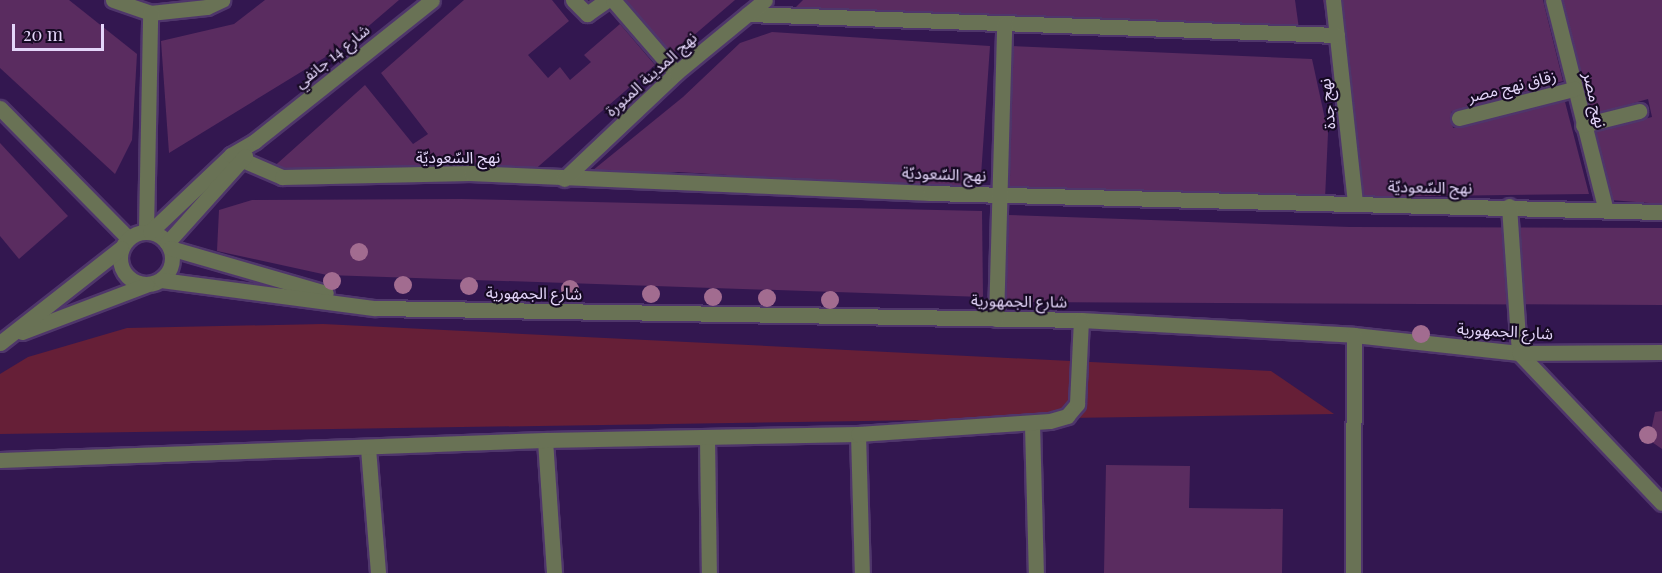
<!DOCTYPE html>
<meta charset="utf-8">
<style>
body{margin:0}
#map{position:relative;width:1662px;height:573px;overflow:hidden;background:#331750;font-family:"Playfair Display","Noto Sans Arabic",serif}
div>[style]{position:absolute}
.green>*{inset:0;background:#661f37}
.building>*{inset:0;background:#5a2c60}
.roads{filter:drop-shadow(2px 0 #4f366b) drop-shadow(-2px 0 #4f366b) drop-shadow(0 2px #4f366b) drop-shadow(0 -2px #4f366b)}
.minor>*{height:15px;margin:-7.5px;padding:0 7.5px;transform-origin:7.5px;border-radius:7.5px;background:#697255}
.minor>.ring{margin:-7.5px;padding:0;box-sizing:content-box;background:none;border:15px solid #697255;border-radius:50%}
.trees>*{width:18px;height:18px;margin:-9px;border-radius:50%;background:#a26c90}
span{translate:-50% -50%;white-space:nowrap;text-align:center;line-height:1.15;-webkit-text-stroke:4.5px #160a23;paint-order:stroke}
.street-label{font-size:16px;color:#e4d6fa}
.scale{position:absolute;left:12px;top:24px;width:92px;height:27px;box-sizing:border-box;border:3px solid #e4d6fa;border-top:0;padding-left:8px;font-size:18px;line-height:21px;white-space:nowrap;color:#e4d6fa;-webkit-text-stroke:4px #160a23;paint-order:stroke}
</style>
<div id="map">
<div class="green">
<i style="clip-path:polygon(323px 324px,1271px 371px,1334px 414px,0 434px,0 374px,28px 357px,127px 328px)"></i>
</div>
<div class="building">
<i style="clip-path:polygon(0 0,69px 0,137px 54px,132px 140px,115px 174px,0 68px)"></i>
<i style="clip-path:polygon(265px 0,399px 0,350px 42px,169px 153px,161px 41px,234px 24px)"></i>
<i style="clip-path:polygon(464px 0,552px 0,569px 21px,528px 55px,548px 78px,560px 67px,570px 80px,591px 62px,584px 55px,620px 24px,655px 65px,532px 172px,383px 167px,269px 171px,365px 85px,413px 144px,428px 134px,381px 73px)"></i>
<i style="clip-path:polygon(626px 0,735px 0,672px 54px)"></i>
<i style="clip-path:polygon(803px 0,1295px 0,1299px 29px,791px 12px)"></i>
<i style="clip-path:polygon(1323px 0,1543px 0,1563px 81px,1451px 112px,1453px 128px,1564px 98px,1589px 194px,1359px 197px)"></i>
<i style="clip-path:polygon(1559px 0,1662px 0,1662px 204px,1610px 200px,1591px 131px,1652px 117px,1648px 99px,1588px 116px)"></i>
<i style="clip-path:polygon(772px 32px,990px 46px,980px 190px,678px 172px,587px 175px,683px 97px,740px 43px)"></i>
<i style="clip-path:polygon(1010px 46px,1312px 59px,1328px 133px,1325px 199px,1005px 187px)"></i>
<i style="clip-path:polygon(0 143px,68px 216px,19px 259px,0 236px)"></i>
<i style="clip-path:polygon(462px 199px,982px 211px,983px 297px,327px 275px,217px 251px,219px 210px,252px 200px)"></i>
<i style="clip-path:polygon(1008px 215px,1350px 227px,1662px 228px,1662px 305px,1005px 302px)"></i>
<i style="clip-path:polygon(1662px 411px,1662px 449px,1649px 440px,1655px 412px)"></i>
<i style="clip-path:polygon(1106px 465px,1190px 466px,1189px 508px,1283px 509px,1282px 573px,1104px 573px)"></i>
</div>
<div class="roads">
<div class="minor">
<i style="left:113px;top:0;width:39px;rotate:19deg"></i>
<i style="left:150px;top:13px;width:57px;rotate:-6deg"></i>
<i style="left:207px;top:7px;width:17px;rotate:-25deg"></i>
<i style="left:573px;top:0;width:20px;rotate:45deg"></i>
<i style="left:587px;top:14px;width:24px;rotate:-35deg"></i>
<i style="left:613px;top:0;width:96px;rotate:49.2deg"></i>
<i style="left:1333px;top:0;width:204px;rotate:83.8deg"></i>
<i style="left:1553px;top:0;width:213px;rotate:75.9deg"></i>
<i style="left:748px;top:14px;width:589px;rotate:2.04deg"></i>
<i style="left:0;top:108px;width:182px;rotate:45.4deg"></i>
<i style="left:1459px;top:118px;width:119px;rotate:-14.2deg"></i>
<i style="left:1583px;top:125px;width:58px;rotate:-14deg"></i>
<i style="left:231px;top:155px;width:56px;rotate:23.3deg"></i>
<i style="left:282px;top:177px;width:189px;rotate:-1.2deg"></i>
<i style="left:471px;top:173px;width:459px;rotate:2.5deg"></i>
<i style="left:930px;top:193px;width:732px;rotate:1.49deg"></i>
<i style="left:564px;top:179px;width:154px;rotate:-43.4deg"></i>
<i style="left:676px;top:73px;width:115px;rotate:-39.4deg"></i>
<i style="left:1509px;top:206px;width:147px;rotate:86.1deg"></i>
<i style="left:1519px;top:353px;width:207px;rotate:46.4deg"></i>
<i style="left:146px;top:231px;width:218px;rotate:-88.9deg"></i>
<i class="ring" style="left:120px;top:232px;width:37px;height:37px"></i>
<i style="left:150px;top:232px;width:112px;rotate:-43.5deg"></i>
<i style="left:231px;top:155px;width:28px;rotate:-30deg"></i>
<i style="left:255px;top:141px;width:226px;rotate:-38.5deg"></i>
<i style="left:167px;top:243px;width:117px;rotate:-48.1deg"></i>
<i style="left:170px;top:248px;width:162px;rotate:16.1deg"></i>
<i style="left:161px;top:280px;width:216px;rotate:7.5deg"></i>
<i style="left:375px;top:308px;width:706px;rotate:0.97deg"></i>
<i style="left:1081px;top:320px;width:273px;rotate:3.1deg"></i>
<i style="left:1354px;top:335px;width:166px;rotate:6.2deg"></i>
<i style="left:1519px;top:353px;width:143px;rotate:-0.4deg"></i>
<i style="left:996px;top:319px;width:295px;rotate:-88.4deg"></i>
<i style="left:22px;top:332px;width:133px;rotate:-20.8deg"></i>
<i style="left:0;top:343px;width:154px;rotate:-38.1deg"></i>
<i style="left:1032px;top:424px;width:149px;rotate:88.5deg"></i>
<i style="left:858px;top:434px;width:139px;rotate:88.4deg"></i>
<i style="left:707px;top:438px;width:135px;rotate:89.2deg"></i>
<i style="left:545px;top:440px;width:133px;rotate:86.1deg"></i>
<i style="left:368px;top:448px;width:125px;rotate:85.4deg"></i>
<i style="left:0;top:460px;width:545px;rotate:-2.1deg"></i>
<i style="left:545px;top:440px;width:313px;rotate:-1.1deg"></i>
<i style="left:858px;top:434px;width:192px;rotate:-3.9deg"></i>
<i style="left:1050px;top:421px;width:18px;rotate:-16deg"></i>
<i style="left:1067px;top:416px;width:16px;rotate:-50deg"></i>
<i style="left:1077px;top:404px;width:84px;rotate:-87.3deg"></i>
<i style="left:1353px;top:573px;width:238px;rotate:-89.8deg"></i>
</div>
</div>
<div class="trees">
<i style="left:359px;top:252px"></i>
<i style="left:332px;top:281px"></i>
<i style="left:403px;top:285px"></i>
<i style="left:469px;top:286px"></i>
<i style="left:570px;top:289px"></i>
<i style="left:651px;top:294px"></i>
<i style="left:713px;top:297px"></i>
<i style="left:767px;top:298px"></i>
<i style="left:830px;top:300px"></i>
<i style="left:1421px;top:334px"></i>
<i style="left:1648px;top:435px"></i>
</div>
<div class="street-label">
<span style="left:332px;top:56px;rotate:-39deg">شارع 14 جانفي</span>
<span style="left:651px;top:74px;rotate:-42deg">نهج المدينة المنورة</span>
<span style="left:1512px;top:86px;rotate:-14deg">زقاق نهج مصر</span>
<span style="left:1595px;top:100px;rotate:77deg">نهج مصر</span>
<span style="left:1327px;top:104px;rotate:-96deg">نهج جدة</span>
<span style="left:458px;top:157px">نهج السّعوديّة</span>
<span style="left:944px;top:174px;rotate:2deg">نهج السّعوديّة</span>
<span style="left:1430px;top:187px;rotate:1deg">نهج السّعوديّة</span>
<span style="left:534px;top:293px;rotate:1deg">شارع الجمهورية</span>
<span style="left:1019px;top:301px;rotate:1deg">شارع الجمهورية</span>
<span style="left:1505px;top:331px;rotate:3deg">شارع الجمهورية</span>
</div>
<div class="scale">20 m</div>
</div>
